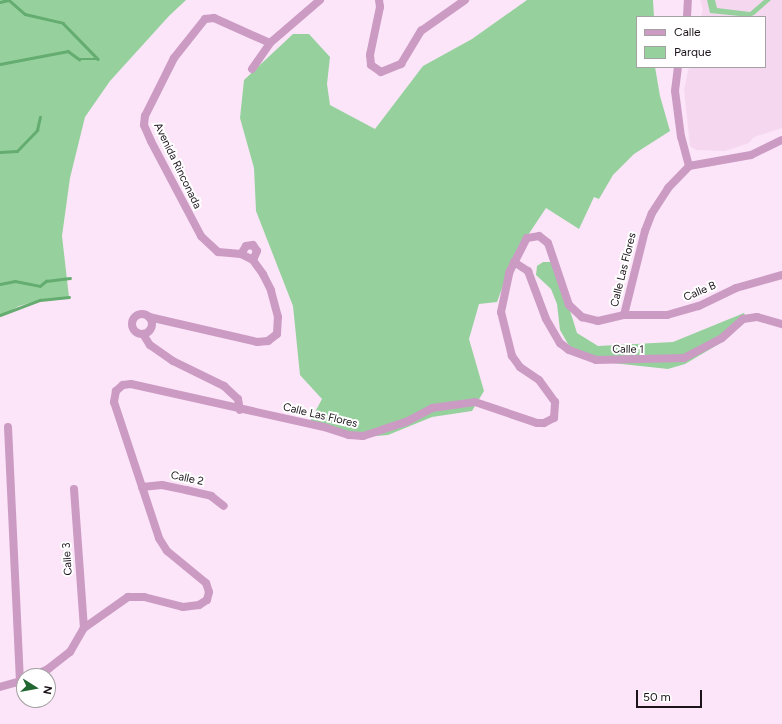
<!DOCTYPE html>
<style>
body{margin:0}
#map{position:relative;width:782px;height:724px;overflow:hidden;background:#fce5f8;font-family:Figtree,sans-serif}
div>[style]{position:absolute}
.built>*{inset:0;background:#f5d8f0}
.green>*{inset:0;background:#96d19d}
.stream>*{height:2.5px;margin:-1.25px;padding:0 1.25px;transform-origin:1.25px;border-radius:1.25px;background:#64ac6f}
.street>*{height:8px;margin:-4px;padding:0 4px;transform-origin:4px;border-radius:4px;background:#cb9bc4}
.street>.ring{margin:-4px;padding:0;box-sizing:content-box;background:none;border:8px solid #cb9bc4;border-radius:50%}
span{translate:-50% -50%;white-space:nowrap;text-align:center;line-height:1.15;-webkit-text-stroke:4px #fff;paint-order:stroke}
.street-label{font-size:11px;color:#1b1319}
.legend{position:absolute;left:636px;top:16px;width:130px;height:52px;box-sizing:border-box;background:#fff;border:1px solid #a4a1a3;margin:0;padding:5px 7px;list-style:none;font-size:12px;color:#1b1319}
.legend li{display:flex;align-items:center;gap:8px;height:20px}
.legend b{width:20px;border:1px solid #a4a1a3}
.north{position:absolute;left:16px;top:668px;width:40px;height:40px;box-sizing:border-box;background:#fff;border:1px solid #a4a1a3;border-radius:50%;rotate:101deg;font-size:11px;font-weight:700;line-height:16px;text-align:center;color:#1b1319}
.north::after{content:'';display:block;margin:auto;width:14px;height:18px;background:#216530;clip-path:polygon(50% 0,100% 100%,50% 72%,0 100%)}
.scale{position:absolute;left:636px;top:690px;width:66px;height:18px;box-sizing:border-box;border:2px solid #1b1319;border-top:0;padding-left:5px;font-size:12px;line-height:14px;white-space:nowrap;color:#1b1319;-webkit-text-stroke:3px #fff;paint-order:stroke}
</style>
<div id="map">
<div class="built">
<i style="clip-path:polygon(700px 0,782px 0,782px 128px,754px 137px,749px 143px,725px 151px,696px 150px,690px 146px,684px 89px,689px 67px,765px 67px,765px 17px,701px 17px,703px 9px)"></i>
</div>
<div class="green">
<i style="clip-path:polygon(0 0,186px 0,169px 16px,110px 81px,85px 117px,70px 178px,62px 236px,69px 297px,40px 300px,19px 306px,2px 315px,0 315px)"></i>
<i style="clip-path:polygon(527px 0,653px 0,654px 17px,637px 17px,637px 67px,655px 67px,660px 96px,670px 131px,634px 154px,613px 175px,599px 199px,594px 197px,579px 229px,546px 208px,514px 256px,497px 302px,479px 304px,469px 339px,484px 391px,472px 411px,432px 417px,388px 435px,354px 438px,308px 425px,322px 399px,300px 375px,293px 306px,256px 211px,254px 168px,240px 118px,244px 80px,293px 34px,309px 34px,330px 57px,327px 84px,330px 105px,375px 129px,423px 66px,472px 39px)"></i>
<i style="clip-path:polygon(707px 0,715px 0,717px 8px,750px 12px,764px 0,771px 0,754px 15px,749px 17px,710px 13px)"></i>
<i style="clip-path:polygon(543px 262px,551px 262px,557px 269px,577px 333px,598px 346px,673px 342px,744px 313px,747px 320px,724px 341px,685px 364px,668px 369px,594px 361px,578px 355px,568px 344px,560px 330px,557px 304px,551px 289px,536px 275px,537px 266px)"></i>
</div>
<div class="stream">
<i style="left:9px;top:0;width:21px;rotate:41deg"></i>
<i style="left:25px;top:14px;width:39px;rotate:13deg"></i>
<i style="left:63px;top:23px;width:50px;rotate:45.8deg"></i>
<i style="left:0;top:2px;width:8px;rotate:-14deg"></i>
<i style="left:0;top:64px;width:69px;rotate:-10.8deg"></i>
<i style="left:68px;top:51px;width:14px;rotate:36deg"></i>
<i style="left:79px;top:59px;width:18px"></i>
<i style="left:0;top:152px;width:17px;rotate:-3deg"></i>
<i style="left:17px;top:151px;width:29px;rotate:-46deg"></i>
<i style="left:37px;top:130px;width:13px;rotate:-77deg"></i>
<i style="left:0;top:284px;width:15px;rotate:-11deg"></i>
<i style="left:15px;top:281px;width:25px;rotate:11deg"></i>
<i style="left:40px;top:286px;width:8px;rotate:-40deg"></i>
<i style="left:46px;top:281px;width:24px;rotate:-7deg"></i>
<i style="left:0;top:315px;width:43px;rotate:-20.6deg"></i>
<i style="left:40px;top:300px;width:29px;rotate:-6deg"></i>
</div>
<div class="street">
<i style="left:379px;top:0;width:7px;rotate:82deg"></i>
<i style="left:380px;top:7px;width:49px;rotate:101.8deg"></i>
<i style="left:370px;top:55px;width:10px;rotate:84deg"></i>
<i style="left:371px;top:65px;width:12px;rotate:35deg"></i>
<i style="left:381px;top:72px;width:22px;rotate:-22deg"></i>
<i style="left:401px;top:64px;width:39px;rotate:-59deg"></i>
<i style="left:421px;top:31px;width:54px;rotate:-35.2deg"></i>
<i style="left:687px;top:17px;width:17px;rotate:-87deg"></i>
<i style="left:252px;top:69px;width:32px;rotate:-55deg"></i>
<i style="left:689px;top:166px;width:63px;rotate:-10.1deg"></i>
<i style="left:751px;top:155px;width:34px;rotate:-26deg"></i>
<i style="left:241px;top:254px;width:9px;rotate:-58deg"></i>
<i style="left:246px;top:246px;width:7px;rotate:-8deg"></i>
<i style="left:253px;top:245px;width:7px;rotate:56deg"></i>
<i style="left:257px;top:251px;width:10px;rotate:114deg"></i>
<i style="left:514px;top:262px;width:17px;rotate:33deg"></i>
<i style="left:528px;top:271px;width:51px;rotate:69.4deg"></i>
<i style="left:546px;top:319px;width:28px;rotate:60deg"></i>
<i style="left:560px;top:343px;width:11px;rotate:38deg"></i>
<i style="left:569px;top:350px;width:29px;rotate:20deg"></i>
<i style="left:596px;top:360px;width:88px;rotate:-1.3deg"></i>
<i style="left:684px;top:358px;width:43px;rotate:-27.8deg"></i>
<i style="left:722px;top:338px;width:28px;rotate:-42deg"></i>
<i style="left:743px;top:319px;width:14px;rotate:-8deg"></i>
<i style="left:757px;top:317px;width:26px;rotate:16deg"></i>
<i class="ring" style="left:132px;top:314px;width:12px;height:12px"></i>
<i style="left:624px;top:315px;width:87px;rotate:-76deg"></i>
<i style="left:645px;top:231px;width:19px;rotate:-69deg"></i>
<i style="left:652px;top:213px;width:30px;rotate:-57deg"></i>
<i style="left:668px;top:188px;width:30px;rotate:-46deg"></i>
<i style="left:689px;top:166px;width:30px;rotate:-105deg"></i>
<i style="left:681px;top:137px;width:46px;rotate:-97.4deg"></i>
<i style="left:675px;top:91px;width:24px;rotate:-83deg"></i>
<i style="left:149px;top:317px;width:111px;rotate:13deg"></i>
<i style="left:257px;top:342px;width:11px;rotate:-5deg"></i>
<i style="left:268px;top:341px;width:11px;rotate:-38deg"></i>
<i style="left:277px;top:334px;width:17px;rotate:-87deg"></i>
<i style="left:278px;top:317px;width:28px;rotate:-105deg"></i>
<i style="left:271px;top:290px;width:18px;rotate:-117deg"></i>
<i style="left:263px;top:274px;width:17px;rotate:-126deg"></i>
<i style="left:253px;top:260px;width:13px;rotate:-153deg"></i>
<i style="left:241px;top:254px;width:23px;rotate:-175deg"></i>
<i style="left:218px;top:252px;width:23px;rotate:-137deg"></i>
<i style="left:201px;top:236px;width:107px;rotate:-117.8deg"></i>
<i style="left:151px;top:141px;width:17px;rotate:-114deg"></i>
<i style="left:144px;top:125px;width:9px;rotate:-84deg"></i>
<i style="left:145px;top:116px;width:65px;rotate:-63.4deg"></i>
<i style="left:174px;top:58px;width:50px;rotate:-51.5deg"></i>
<i style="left:205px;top:19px;width:9px;rotate:-6deg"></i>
<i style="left:214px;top:18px;width:61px;rotate:24.1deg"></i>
<i style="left:270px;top:43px;width:66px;rotate:-40.7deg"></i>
<i style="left:143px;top:334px;width:13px;rotate:58deg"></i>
<i style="left:150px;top:345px;width:28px;rotate:35deg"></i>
<i style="left:173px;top:361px;width:57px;rotate:26.1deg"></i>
<i style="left:224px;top:386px;width:19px;rotate:43deg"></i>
<i style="left:238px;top:399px;width:11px;rotate:80deg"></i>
<i style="left:8px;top:427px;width:255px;rotate:87.3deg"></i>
<i style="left:142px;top:487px;width:20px;rotate:-6deg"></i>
<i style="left:162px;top:485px;width:25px;rotate:12deg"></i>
<i style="left:186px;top:490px;width:26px;rotate:13deg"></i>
<i style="left:211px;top:496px;width:16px;rotate:38deg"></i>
<i style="left:74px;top:489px;width:139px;rotate:85.9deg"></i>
<i style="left:33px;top:676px;width:17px;rotate:-25deg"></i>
<i style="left:48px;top:669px;width:28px;rotate:-38deg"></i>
<i style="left:70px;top:652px;width:28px;rotate:-60deg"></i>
<i style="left:84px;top:628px;width:54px;rotate:-35.2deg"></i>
<i style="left:128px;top:597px;width:16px"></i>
<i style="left:144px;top:597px;width:40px;rotate:14.4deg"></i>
<i style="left:183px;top:607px;width:16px;rotate:-7deg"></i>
<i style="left:199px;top:605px;width:9px;rotate:-32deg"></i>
<i style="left:207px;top:600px;width:8px;rotate:-76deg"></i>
<i style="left:209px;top:592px;width:9px;rotate:-108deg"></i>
<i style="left:206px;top:583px;width:50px;rotate:-140.6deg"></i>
<i style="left:167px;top:551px;width:15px;rotate:-122deg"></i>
<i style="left:159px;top:538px;width:143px;rotate:-108.3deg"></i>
<i style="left:114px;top:402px;width:11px;rotate:-80deg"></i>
<i style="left:116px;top:391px;width:9px;rotate:-41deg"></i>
<i style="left:123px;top:385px;width:8px;rotate:-7deg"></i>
<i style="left:131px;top:384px;width:198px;rotate:12.6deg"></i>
<i style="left:324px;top:427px;width:26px;rotate:18deg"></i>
<i style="left:349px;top:435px;width:14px;rotate:4deg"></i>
<i style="left:363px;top:436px;width:22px;rotate:-18deg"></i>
<i style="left:384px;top:429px;width:23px;rotate:-18deg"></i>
<i style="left:406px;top:422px;width:30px;rotate:-28deg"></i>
<i style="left:432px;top:408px;width:43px;rotate:-7.9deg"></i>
<i style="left:475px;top:402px;width:65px;rotate:18.7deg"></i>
<i style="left:537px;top:423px;width:7px"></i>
<i style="left:544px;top:423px;width:11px;rotate:-27deg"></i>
<i style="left:554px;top:418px;width:16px;rotate:-86deg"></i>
<i style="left:555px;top:402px;width:27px;rotate:-126deg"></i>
<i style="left:539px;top:380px;width:23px;rotate:-146deg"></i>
<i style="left:520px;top:367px;width:14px;rotate:-126deg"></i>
<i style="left:512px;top:356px;width:45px;rotate:-104deg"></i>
<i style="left:501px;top:312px;width:40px;rotate:-78deg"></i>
<i style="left:509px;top:273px;width:39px;rotate:-63deg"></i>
<i style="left:527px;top:238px;width:12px;rotate:-9deg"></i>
<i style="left:539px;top:236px;width:11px;rotate:38deg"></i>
<i style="left:548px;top:243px;width:65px;rotate:71.3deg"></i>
<i style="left:569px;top:305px;width:18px;rotate:43deg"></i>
<i style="left:582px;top:317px;width:16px;rotate:14deg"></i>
<i style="left:598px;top:321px;width:27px;rotate:-13deg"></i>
<i style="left:624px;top:315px;width:43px"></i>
<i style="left:667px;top:315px;width:33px;rotate:-16deg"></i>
<i style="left:699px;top:306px;width:41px;rotate:-25.9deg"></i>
<i style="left:736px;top:288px;width:48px;rotate:-15.8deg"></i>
<i style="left:0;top:687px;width:25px;rotate:-16deg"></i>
</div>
<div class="street-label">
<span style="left:177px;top:166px;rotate:64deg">Avenida Rinconada</span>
<span style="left:624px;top:270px;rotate:-76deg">Calle Las Flores</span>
<span style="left:700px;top:292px;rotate:-23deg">Calle B</span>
<span style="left:628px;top:350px;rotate:1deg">Calle 1</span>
<span style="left:320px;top:416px;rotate:13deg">Calle Las Flores</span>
<span style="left:187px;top:479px;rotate:12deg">Calle 2</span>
<span style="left:68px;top:559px;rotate:-94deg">Calle 3</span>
</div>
<ul class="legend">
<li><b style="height:5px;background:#cb9bc4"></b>Calle</li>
<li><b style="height:11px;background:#96d19d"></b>Parque</li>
</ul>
<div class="north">N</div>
<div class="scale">50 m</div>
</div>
